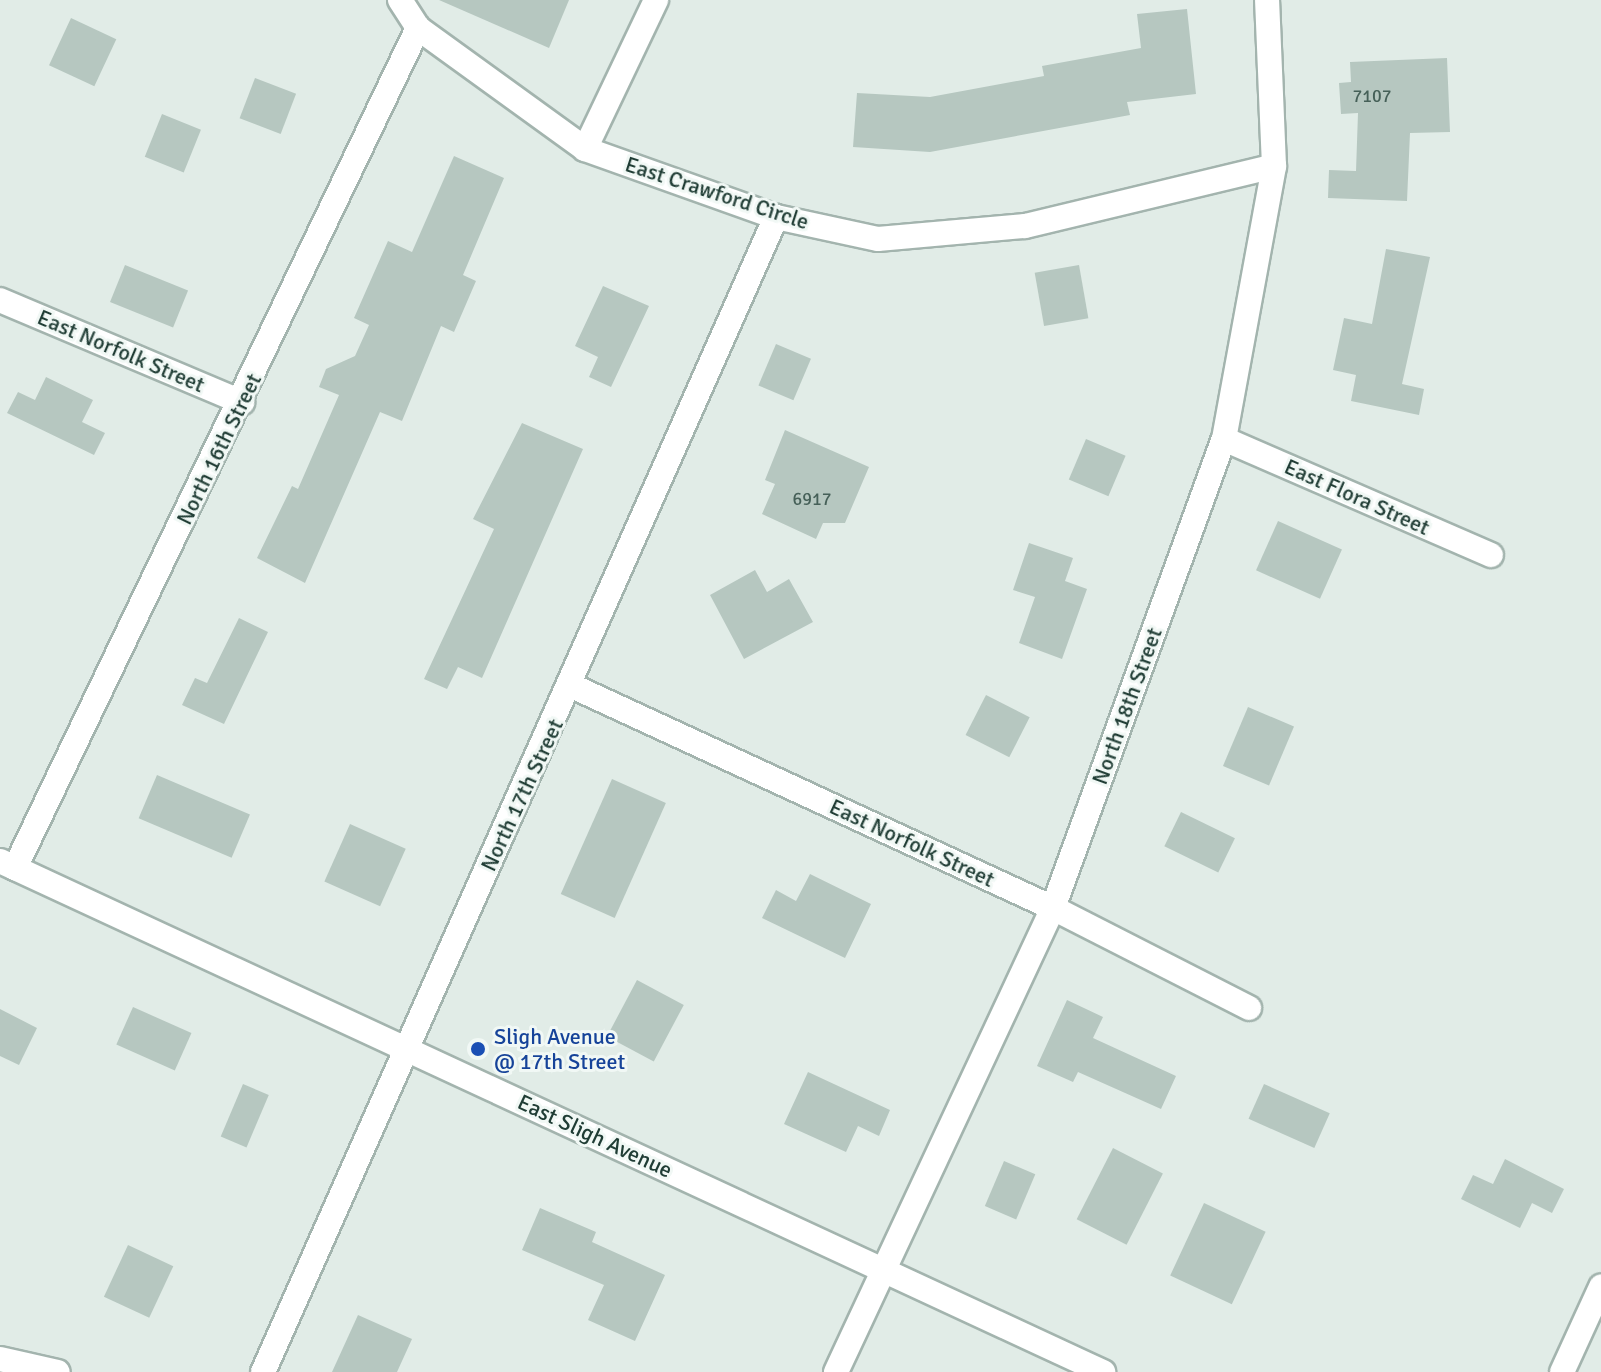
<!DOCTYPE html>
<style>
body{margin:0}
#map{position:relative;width:1601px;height:1372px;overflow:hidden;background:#e1ece7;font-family:Signika,sans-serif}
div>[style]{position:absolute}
.building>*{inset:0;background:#b6c7c0;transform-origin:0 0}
.roads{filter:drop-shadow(2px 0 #a3b4ae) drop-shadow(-2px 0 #a3b4ae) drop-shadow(0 2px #a3b4ae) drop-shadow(0 -2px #a3b4ae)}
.minor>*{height:24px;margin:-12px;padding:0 12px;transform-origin:12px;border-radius:12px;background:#fff}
.dots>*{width:22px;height:22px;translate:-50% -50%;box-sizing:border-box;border:4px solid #f1f8f5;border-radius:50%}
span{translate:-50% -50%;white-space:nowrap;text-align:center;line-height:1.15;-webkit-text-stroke:6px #f1f8f5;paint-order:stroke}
.number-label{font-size:18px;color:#466058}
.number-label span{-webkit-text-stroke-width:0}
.street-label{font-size:22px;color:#203d35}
.transit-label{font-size:22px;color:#164399}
.left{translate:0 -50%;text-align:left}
</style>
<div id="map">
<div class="building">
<i style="clip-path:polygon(439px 0,569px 0,549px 48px)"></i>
<i style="clip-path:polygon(1187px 9px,1196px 94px,1127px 102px,1130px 115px,930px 152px,853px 147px,857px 93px,930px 97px,1044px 76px,1042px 66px,1141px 48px,1137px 14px)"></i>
<i style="left:71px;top:18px;width:50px;height:52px;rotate:25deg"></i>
<i style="clip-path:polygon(1447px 58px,1450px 132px,1410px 133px,1407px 201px,1328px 198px,1329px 170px,1356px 171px,1358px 113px,1341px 114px,1339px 83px,1351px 82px,1350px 62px)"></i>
<i style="left:255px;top:78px;width:44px;height:43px;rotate:21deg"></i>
<i style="left:162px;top:114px;width:42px;height:46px;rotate:22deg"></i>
<i style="clip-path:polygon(454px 156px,504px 178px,463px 275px,476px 281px,454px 332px,441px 326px,402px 421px,380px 412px,305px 583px,257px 558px,292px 486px,298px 489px,339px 395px,319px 387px,326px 369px,355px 356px,369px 325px,354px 318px,388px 241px,412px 252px)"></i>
<i style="clip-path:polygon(1386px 249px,1430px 257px,1402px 384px,1424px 389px,1419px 415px,1351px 401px,1356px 375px,1333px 370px,1344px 318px,1372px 324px)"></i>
<i style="left:125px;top:265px;width:68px;height:40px;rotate:22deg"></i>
<i style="left:1079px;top:265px;width:54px;height:45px;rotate:80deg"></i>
<i style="clip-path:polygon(603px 286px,649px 306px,611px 387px,589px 377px,598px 357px,575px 346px)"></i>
<i style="left:776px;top:344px;width:38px;height:45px;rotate:23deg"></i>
<i style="clip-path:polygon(46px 377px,93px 400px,82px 422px,105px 433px,94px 455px,7px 413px,18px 392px,35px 400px)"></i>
<i style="clip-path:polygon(522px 423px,583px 449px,482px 678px,458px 667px,447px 689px,424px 679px,494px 529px,473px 519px)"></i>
<i style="clip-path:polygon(785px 430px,869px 467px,845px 523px,823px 523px,816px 539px,762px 514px,775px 484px,765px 480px)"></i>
<i style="left:1086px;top:439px;width:43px;height:44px;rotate:23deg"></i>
<i style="left:1278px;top:521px;width:70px;height:54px;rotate:24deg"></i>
<i style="clip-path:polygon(1029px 543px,1073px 558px,1065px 581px,1087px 589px,1062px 659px,1019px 643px,1035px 597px,1013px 590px)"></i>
<i style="clip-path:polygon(755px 570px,767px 592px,789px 579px,813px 622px,744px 659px,710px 595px)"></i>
<i style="clip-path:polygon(239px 618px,268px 632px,224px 724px,182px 705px,195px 678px,207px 683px)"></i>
<i style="left:986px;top:695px;width:49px;height:45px;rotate:27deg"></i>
<i style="left:1248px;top:707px;width:50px;height:64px;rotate:23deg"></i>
<i style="left:157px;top:775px;width:101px;height:47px;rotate:23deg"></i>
<i style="left:612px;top:779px;width:59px;height:126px;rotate:24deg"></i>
<i style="left:1181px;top:812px;width:60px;height:38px;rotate:26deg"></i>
<i style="left:350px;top:824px;width:61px;height:63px;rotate:24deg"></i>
<i style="clip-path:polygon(810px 874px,871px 904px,845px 958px,762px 918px,776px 890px,796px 901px)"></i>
<i style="left:637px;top:980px;width:53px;height:64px;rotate:28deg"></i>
<i style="clip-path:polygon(1067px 1000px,1103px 1017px,1093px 1038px,1176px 1076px,1161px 1109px,1078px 1072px,1073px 1082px,1037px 1066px)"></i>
<i style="left:133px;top:1007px;width:64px;height:41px;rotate:24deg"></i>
<i style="clip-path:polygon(0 1009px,37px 1028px,19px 1065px,0 1056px)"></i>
<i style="clip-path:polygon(808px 1072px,890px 1110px,879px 1136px,858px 1126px,846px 1152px,784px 1124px)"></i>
<i style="left:243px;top:1084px;width:28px;height:57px;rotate:23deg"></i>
<i style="left:1264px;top:1084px;width:72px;height:38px;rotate:24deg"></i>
<i style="left:1113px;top:1148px;width:56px;height:80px;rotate:27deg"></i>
<i style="clip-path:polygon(1505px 1159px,1564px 1189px,1552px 1213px,1532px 1203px,1520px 1228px,1461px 1199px,1473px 1175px,1493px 1184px)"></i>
<i style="left:1004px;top:1161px;width:34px;height:49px;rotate:23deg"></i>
<i style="left:1204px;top:1203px;width:68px;height:80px;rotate:25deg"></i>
<i style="clip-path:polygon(540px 1208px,596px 1232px,592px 1242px,665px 1275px,635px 1341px,588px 1320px,604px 1285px,522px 1250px)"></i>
<i style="left:128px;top:1245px;width:50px;height:57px;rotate:25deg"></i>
<i style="clip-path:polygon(358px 1315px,412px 1339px,397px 1372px,332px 1372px)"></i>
</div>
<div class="roads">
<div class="minor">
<i style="left:400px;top:0;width:33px;rotate:57deg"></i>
<i style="left:418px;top:28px;width:206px;rotate:35.9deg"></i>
<i style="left:585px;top:149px;width:203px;rotate:19.6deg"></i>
<i style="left:776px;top:217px;width:104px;rotate:12.2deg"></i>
<i style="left:878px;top:239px;width:148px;rotate:-5.1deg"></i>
<i style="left:1025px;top:226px;width:256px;rotate:-13.5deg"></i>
<i style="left:585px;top:149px;width:165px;rotate:-64.5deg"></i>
<i style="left:0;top:300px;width:263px;rotate:22.9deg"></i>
<i style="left:1224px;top:439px;width:291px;rotate:23.5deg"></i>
<i style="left:572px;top:686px;width:530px;rotate:24.78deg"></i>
<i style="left:1053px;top:908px;width:220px;rotate:27deg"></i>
<i style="left:0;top:861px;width:1216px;rotate:24.86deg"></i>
<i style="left:15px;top:868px;width:932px;rotate:-64.37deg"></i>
<i style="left:0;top:1359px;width:59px;rotate:12.6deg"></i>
<i style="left:263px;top:1372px;width:1264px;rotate:-66.05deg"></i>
<i style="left:836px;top:1372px;width:512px;rotate:-64.94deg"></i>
<i style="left:1053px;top:908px;width:499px;rotate:-70deg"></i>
<i style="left:1224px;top:439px;width:278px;rotate:-79.6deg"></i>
<i style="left:1274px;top:166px;width:166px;rotate:-92.4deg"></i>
<i style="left:1562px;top:1372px;width:94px;rotate:-65.4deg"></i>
</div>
</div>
<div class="dots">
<i style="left:478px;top:1049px;background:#1a4fb4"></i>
</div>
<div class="number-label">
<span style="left:1372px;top:96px">7107</span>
<span style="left:812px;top:499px">6917</span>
</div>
<div class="street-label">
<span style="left:717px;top:193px;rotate:18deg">East Crawford Circle</span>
<span style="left:121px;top:351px;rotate:23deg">East Norfolk Street</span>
<span style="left:219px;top:449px;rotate:-64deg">North 16th Street</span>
<span style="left:1357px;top:497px;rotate:24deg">East Flora Street</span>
<span style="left:1127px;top:706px;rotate:-70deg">North 18th Street</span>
<span style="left:522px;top:795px;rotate:-65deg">North 17th Street</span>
<span style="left:912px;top:843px;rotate:25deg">East Norfolk Street</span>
<span style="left:595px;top:1136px;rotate:25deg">East Sligh Avenue</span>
</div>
<div class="transit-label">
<span class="left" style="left:494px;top:1049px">Sligh Avenue<br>@ 17th Street</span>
</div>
</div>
